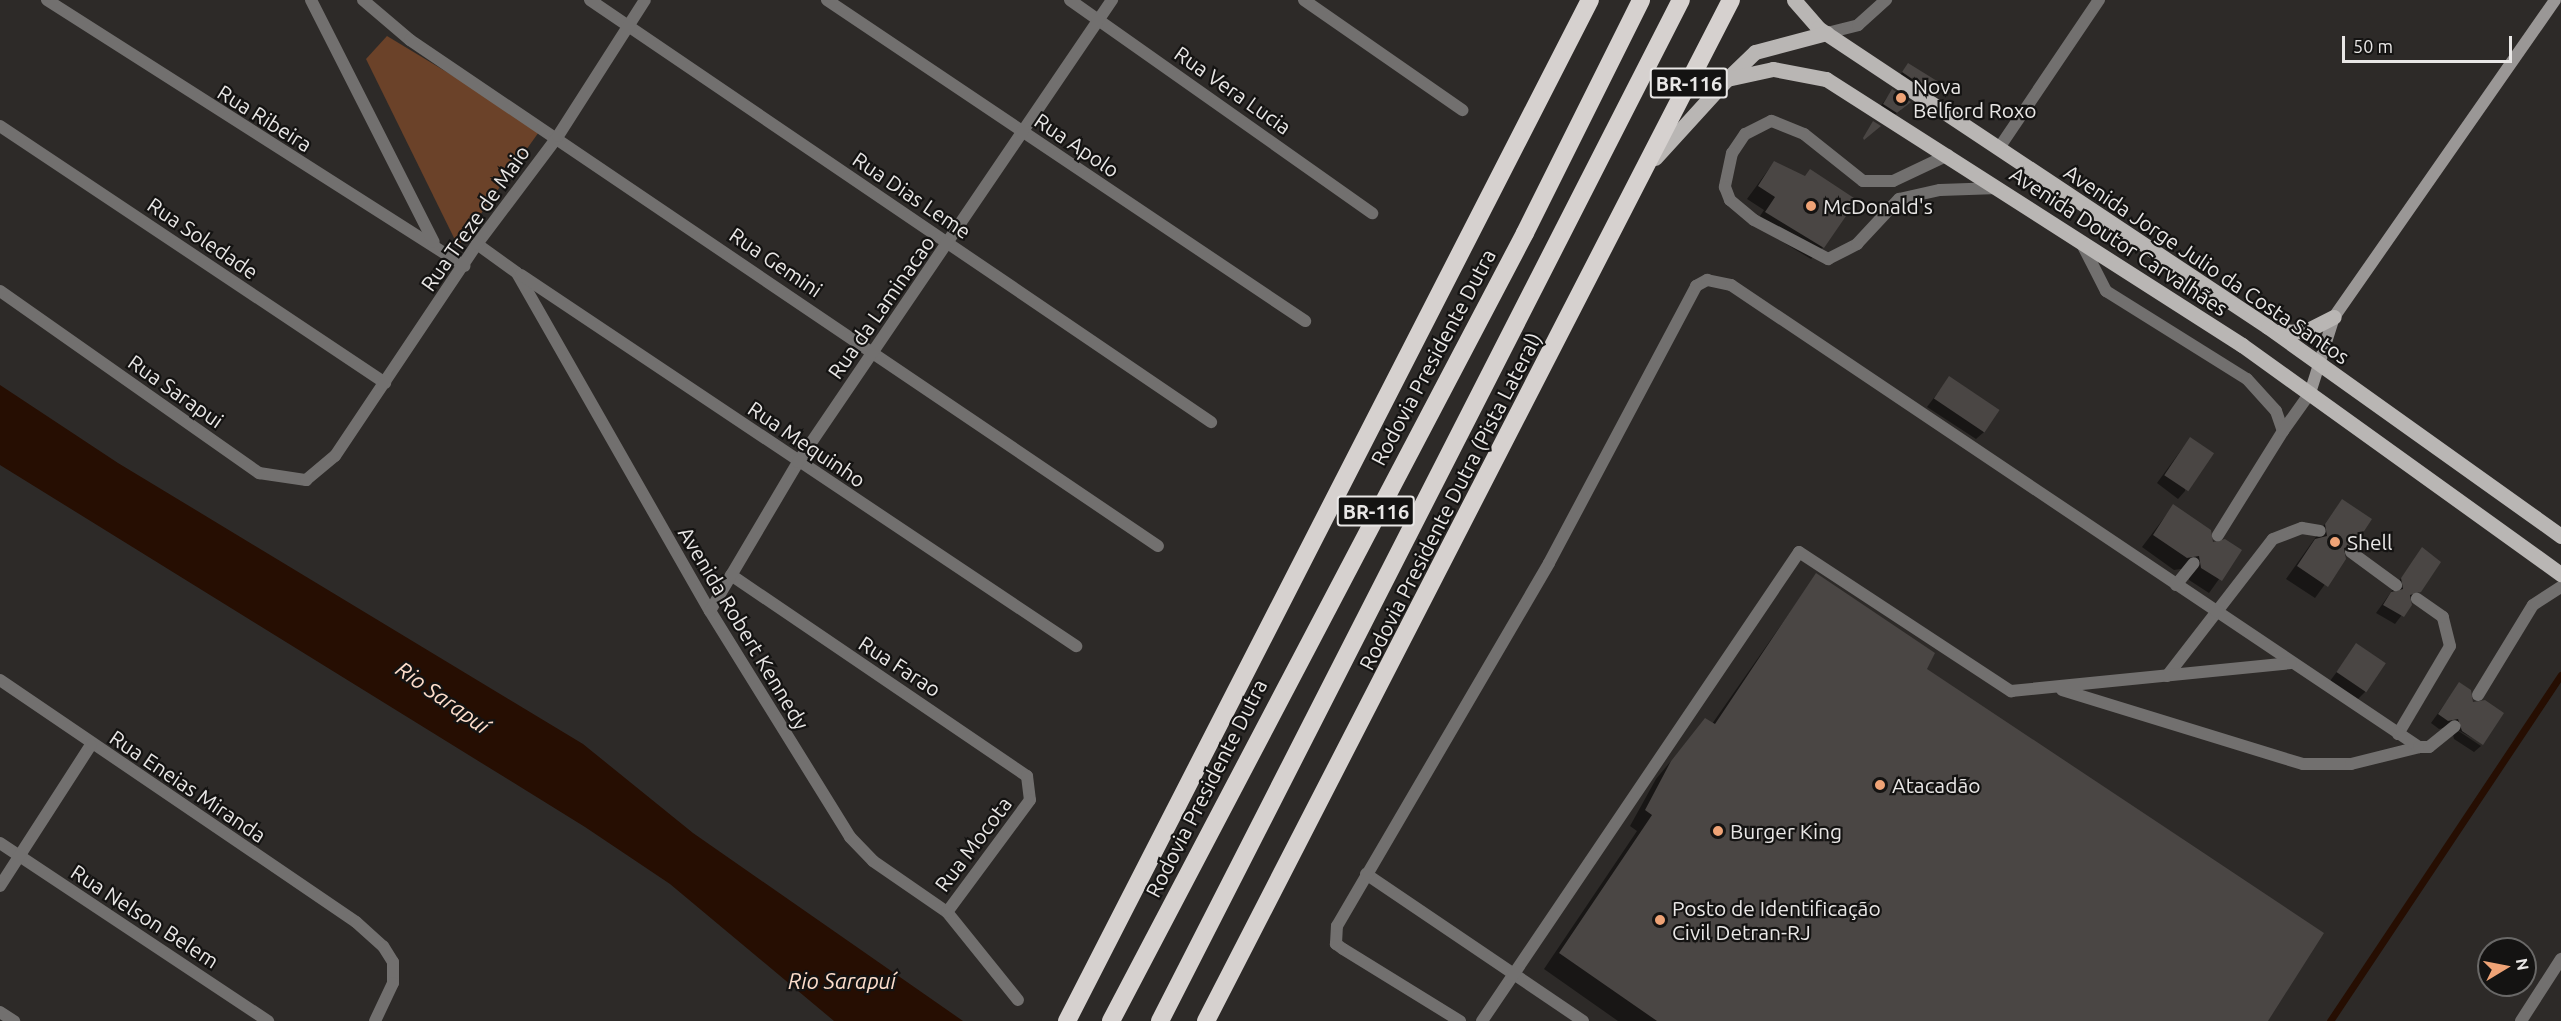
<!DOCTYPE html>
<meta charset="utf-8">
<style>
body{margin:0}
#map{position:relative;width:2561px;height:1021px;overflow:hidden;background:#2d2a28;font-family:Ubuntu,sans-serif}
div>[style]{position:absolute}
.green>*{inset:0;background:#6b4229}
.water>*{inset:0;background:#260e02}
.shadow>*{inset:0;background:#0007}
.stream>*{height:7px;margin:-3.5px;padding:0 3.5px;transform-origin:3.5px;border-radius:3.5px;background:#260e02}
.building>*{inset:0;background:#4a4644;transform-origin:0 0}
.lane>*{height:12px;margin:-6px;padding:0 6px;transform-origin:6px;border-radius:6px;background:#72706f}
.street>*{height:12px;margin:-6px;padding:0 6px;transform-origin:6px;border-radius:6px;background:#72706f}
.secondary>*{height:12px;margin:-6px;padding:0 6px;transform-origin:6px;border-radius:6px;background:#9a9796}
.primary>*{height:15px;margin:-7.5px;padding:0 7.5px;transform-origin:7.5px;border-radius:7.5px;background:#b9b6b4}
.highway>*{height:18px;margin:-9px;padding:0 9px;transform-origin:9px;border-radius:9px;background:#d6d1cf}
.dots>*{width:16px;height:16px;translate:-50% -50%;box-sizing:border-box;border:3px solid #141312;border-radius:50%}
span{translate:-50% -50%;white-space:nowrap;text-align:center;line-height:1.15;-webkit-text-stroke:4.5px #141312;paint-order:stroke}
.shield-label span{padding:2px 4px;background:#141312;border:2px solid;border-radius:4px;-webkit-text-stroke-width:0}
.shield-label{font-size:20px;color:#e9e7e6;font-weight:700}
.poi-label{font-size:21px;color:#e9e7e6}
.left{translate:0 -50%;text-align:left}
.street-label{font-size:21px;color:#e9e7e6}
.water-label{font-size:22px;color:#fdddcb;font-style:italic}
.north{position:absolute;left:2477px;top:937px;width:60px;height:60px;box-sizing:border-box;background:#141312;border:2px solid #696867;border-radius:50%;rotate:80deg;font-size:16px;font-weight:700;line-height:24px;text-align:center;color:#e9e7e6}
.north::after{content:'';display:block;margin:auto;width:21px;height:27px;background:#efa376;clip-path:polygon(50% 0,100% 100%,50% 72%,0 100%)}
.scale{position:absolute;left:2342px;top:36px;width:170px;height:27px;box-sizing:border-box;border:3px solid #e9e7e6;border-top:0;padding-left:8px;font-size:18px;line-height:21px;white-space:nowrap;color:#e9e7e6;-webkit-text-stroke:4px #141312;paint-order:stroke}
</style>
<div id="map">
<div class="green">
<i style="clip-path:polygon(387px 36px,541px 129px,458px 246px,366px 59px)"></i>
</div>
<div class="water">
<i style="clip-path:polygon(0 385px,118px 463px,583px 744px,693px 833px,963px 1021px,834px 1021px,670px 884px,585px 827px,0 465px)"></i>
</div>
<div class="shadow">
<i style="clip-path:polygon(1908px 65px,1927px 88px,1918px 96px,1895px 81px)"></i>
<i style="clip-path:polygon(1892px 91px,1901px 110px,1888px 120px,1876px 112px)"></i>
<i style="clip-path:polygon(1774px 162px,1823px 247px,1811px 259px,1754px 225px,1764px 210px,1747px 199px)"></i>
<i style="clip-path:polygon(1949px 378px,1984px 432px,1976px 439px,1927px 407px)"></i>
<i style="clip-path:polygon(2190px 438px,2185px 491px,2178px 499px,2157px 483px)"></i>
<i style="clip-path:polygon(2342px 500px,2354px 544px,2315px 598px,2286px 579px)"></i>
<i style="clip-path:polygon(2173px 506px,2212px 543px,2240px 550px,2209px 593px,2189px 580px,2187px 568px,2174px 570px,2142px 547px)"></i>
<i style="clip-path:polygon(2422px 549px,2420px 591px,2395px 624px,2376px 613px)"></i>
<i style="clip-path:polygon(1816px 575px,1925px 670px,2266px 1021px,1618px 1021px,1544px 969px,1637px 831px,1630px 826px,1656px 779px,1705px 720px,1712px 724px)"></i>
<i style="clip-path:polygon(2357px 645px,2365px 692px,2357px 700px,2330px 681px)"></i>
<i style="clip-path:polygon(2459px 684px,2472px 703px,2482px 743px,2454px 728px,2481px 746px,2474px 752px,2454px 739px,2451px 726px,2439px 729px,2431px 723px)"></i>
</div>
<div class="stream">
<i style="left:2330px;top:1021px;width:416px;rotate:-56.3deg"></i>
</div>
<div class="building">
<i style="clip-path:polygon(1908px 63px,1937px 81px,1927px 89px,1902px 72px)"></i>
<i style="clip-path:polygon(1892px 89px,1911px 102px,1897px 113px,1883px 104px)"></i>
<i style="clip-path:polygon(1873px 121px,1881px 126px,1864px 140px,1863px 138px)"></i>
<i style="clip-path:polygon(1774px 161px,1805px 176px,1810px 169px,1857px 200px,1824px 248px,1765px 212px,1775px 197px,1758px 186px)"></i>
<i style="left:1949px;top:376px;width:61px;height:27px;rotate:34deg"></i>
<i style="left:2190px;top:437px;width:29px;height:46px;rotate:34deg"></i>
<i style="clip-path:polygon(2342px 499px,2372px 519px,2355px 545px,2344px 548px,2346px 559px,2328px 587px,2297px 566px,2315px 539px,2327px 536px,2325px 524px)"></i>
<i style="clip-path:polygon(2173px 504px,2211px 530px,2213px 542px,2225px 539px,2242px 550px,2222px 581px,2201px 568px,2199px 556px,2187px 558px,2153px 535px)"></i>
<i style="clip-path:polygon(2422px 547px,2441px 562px,2421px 592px,2410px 595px,2412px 605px,2404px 617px,2383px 605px,2391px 592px,2403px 589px,2401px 578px)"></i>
<i style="clip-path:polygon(1816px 573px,1935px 653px,1927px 669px,2324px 933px,2268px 1021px,1657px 1021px,1559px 953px,1652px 815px,1645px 810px,1671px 761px,1705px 718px,1715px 724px)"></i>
<i style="left:2356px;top:643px;width:36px;height:35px;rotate:34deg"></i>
<i style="clip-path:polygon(2459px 682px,2471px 690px,2473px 702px,2485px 700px,2504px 713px,2483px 745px,2462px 731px,2458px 719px,2448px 721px,2438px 714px)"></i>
</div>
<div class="lane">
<i style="left:1827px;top:33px;width:32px;rotate:-14deg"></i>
<i style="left:1858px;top:25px;width:38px;rotate:-42deg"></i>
<i style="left:1948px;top:155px;width:61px;rotate:154.7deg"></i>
<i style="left:1893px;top:181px;width:30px;rotate:180deg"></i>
<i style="left:1863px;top:181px;width:75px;rotate:-141.5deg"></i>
<i style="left:1804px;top:134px;width:35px;rotate:-158deg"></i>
<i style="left:1771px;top:121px;width:29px;rotate:153deg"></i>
<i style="left:1745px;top:134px;width:23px;rotate:124deg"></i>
<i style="left:1732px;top:153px;width:35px;rotate:102deg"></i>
<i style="left:1725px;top:187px;width:14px;rotate:69deg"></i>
<i style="left:1730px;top:200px;width:31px;rotate:40deg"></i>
<i style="left:1754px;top:220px;width:84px;rotate:27.8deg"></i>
<i style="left:1828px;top:259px;width:33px;rotate:-27deg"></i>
<i style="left:1857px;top:244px;width:62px;rotate:-47deg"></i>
<i style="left:1899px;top:199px;width:42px;rotate:-12.4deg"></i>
<i style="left:1940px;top:190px;width:58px;rotate:-2deg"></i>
<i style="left:2082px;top:244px;width:53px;rotate:62.9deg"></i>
<i style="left:2106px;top:291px;width:166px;rotate:32deg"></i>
<i style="left:2247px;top:379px;width:43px;rotate:47.8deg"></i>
<i style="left:2276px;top:411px;width:21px;rotate:71deg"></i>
<i style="left:2283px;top:431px;width:123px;rotate:122deg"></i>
<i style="left:2283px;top:431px;width:47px;rotate:-54.6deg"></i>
<i style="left:2351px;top:552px;width:56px;rotate:36.3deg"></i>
<i style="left:2176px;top:585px;width:28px;rotate:-51deg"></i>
<i style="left:2167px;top:676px;width:173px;rotate:-52.3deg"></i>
<i style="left:2273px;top:539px;width:31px;rotate:-21deg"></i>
<i style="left:2302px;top:528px;width:18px;rotate:9deg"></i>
<i style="left:2062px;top:690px;width:252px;rotate:17.1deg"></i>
<i style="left:2303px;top:764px;width:48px"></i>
<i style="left:2351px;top:764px;width:70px;rotate:-14deg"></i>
<i style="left:2478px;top:695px;width:105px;rotate:-58.6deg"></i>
<i style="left:2533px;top:605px;width:33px;rotate:-33deg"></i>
<i style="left:2398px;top:734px;width:102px;rotate:-59.4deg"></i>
<i style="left:2450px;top:646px;width:30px;rotate:-104deg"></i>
<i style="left:2443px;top:617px;width:32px;rotate:-145deg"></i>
<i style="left:1366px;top:874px;width:262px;rotate:34.1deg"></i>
<i style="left:1460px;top:1021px;width:137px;rotate:-148.4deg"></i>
<i style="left:1343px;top:949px;width:9px;rotate:-144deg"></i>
<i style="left:1336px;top:944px;width:18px;rotate:-87deg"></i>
<i style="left:1337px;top:926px;width:420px;rotate:-59.7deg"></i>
<i style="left:1549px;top:563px;width:314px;rotate:-62deg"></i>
<i style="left:1696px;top:286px;width:13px;rotate:-29deg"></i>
<i style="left:1707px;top:280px;width:25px;rotate:12deg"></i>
<i style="left:1731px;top:285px;width:829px;rotate:33.88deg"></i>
<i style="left:2419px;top:747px;width:10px"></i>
<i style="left:2429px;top:747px;width:33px;rotate:-39deg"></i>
<i style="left:1482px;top:1021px;width:566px;rotate:-55.94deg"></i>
<i style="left:1799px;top:552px;width:254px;rotate:33.3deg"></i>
<i style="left:2011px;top:691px;width:281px;rotate:-5.7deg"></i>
</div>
<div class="street">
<i style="left:47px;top:0;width:495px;rotate:32.5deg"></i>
<i style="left:311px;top:0;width:271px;rotate:63.1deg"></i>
<i style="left:363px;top:0;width:62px;rotate:40.4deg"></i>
<i style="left:410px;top:40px;width:903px;rotate:34.08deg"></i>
<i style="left:590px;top:0;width:751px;rotate:34.2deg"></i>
<i style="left:827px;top:0;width:576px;rotate:33.88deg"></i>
<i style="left:1070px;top:0;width:370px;rotate:35.2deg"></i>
<i style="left:1304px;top:0;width:193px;rotate:34.8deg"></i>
<i style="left:0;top:126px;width:463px;rotate:33.7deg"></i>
<i style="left:1999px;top:148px;width:179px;rotate:-56deg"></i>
<i style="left:477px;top:244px;width:49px;rotate:35.9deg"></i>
<i style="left:517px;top:273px;width:389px;rotate:60.3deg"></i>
<i style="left:710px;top:611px;width:266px;rotate:58.2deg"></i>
<i style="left:850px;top:837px;width:33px;rotate:46deg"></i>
<i style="left:873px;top:861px;width:90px;rotate:34.6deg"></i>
<i style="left:947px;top:912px;width:113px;rotate:51.1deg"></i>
<i style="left:521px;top:275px;width:668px;rotate:33.76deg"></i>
<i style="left:0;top:291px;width:317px;rotate:35.1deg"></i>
<i style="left:259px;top:473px;width:48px;rotate:8.5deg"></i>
<i style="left:306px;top:480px;width:38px;rotate:-40deg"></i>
<i style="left:335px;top:456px;width:255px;rotate:-56.2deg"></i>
<i style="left:477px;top:244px;width:135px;rotate:-53.1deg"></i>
<i style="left:558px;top:136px;width:161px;rotate:-57.4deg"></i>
<i style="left:731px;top:575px;width:358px;rotate:34.2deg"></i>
<i style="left:1027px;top:776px;width:24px;rotate:83deg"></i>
<i style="left:1030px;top:800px;width:139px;rotate:126.5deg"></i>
<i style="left:710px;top:611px;width:173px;rotate:-59.4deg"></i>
<i style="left:798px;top:462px;width:559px;rotate:-55.8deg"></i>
<i style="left:0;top:680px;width:430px;rotate:34.2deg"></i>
<i style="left:356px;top:922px;width:36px;rotate:42deg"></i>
<i style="left:383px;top:946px;width:19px;rotate:58deg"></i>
<i style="left:393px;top:962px;width:21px;rotate:90deg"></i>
<i style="left:393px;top:983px;width:42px;rotate:115.3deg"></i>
<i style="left:0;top:843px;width:322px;rotate:33.6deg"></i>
<i style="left:0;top:886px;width:168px;rotate:-57.2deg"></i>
<i style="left:0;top:1012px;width:17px;rotate:33deg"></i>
<i style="left:2521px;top:1021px;width:74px;rotate:-57.2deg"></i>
</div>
<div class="secondary">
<i style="left:2310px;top:393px;width:80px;rotate:-72.5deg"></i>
<i style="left:2334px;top:317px;width:386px;rotate:-55.1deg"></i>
</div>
<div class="primary">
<i style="left:1794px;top:0;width:37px;rotate:49deg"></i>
<i style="left:1818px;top:28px;width:540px;rotate:33.6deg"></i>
<i style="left:2268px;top:327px;width:360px;rotate:35.5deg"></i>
<i style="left:1727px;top:79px;width:39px;rotate:-44deg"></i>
<i style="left:1755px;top:52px;width:74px;rotate:-14.8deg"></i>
<i style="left:1655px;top:158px;width:107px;rotate:-47.7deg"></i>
<i style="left:1727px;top:79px;width:47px;rotate:-12.3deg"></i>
<i style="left:1773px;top:69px;width:54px;rotate:10.7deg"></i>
<i style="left:1826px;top:79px;width:494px;rotate:32.6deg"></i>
<i style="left:2242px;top:345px;width:393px;rotate:35.7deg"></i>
<i style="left:2276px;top:332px;width:30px;rotate:-2deg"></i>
<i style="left:2306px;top:331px;width:31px;rotate:-27deg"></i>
</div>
<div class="highway">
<i style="left:1067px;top:1021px;width:1147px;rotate:-62.88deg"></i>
<i style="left:1111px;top:1021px;width:890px;rotate:-62.28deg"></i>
<i style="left:1525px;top:233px;width:260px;rotate:-63.5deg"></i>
<i style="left:1160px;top:1021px;width:1146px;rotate:-62.97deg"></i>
<i style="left:1206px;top:1021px;width:1148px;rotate:-62.79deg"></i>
</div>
<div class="dots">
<i style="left:1901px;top:98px;background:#efa376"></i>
<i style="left:1811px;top:206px;background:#efa376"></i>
<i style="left:2335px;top:542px;background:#efa376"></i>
<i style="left:1880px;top:785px;background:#efa376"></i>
<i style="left:1718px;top:831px;background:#efa376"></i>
<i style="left:1660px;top:920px;background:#efa376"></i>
</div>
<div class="shield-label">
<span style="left:1689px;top:83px">BR-116</span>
<span style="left:1376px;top:511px">BR-116</span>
</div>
<div class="poi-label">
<span class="left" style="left:1913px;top:98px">Nova<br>Belford Roxo</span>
<span class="left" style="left:1823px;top:206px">McDonald's</span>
<span class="left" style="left:2347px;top:542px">Shell</span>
<span class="left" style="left:1892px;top:785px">Atacadão</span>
<span class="left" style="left:1730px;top:831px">Burger King</span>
<span class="left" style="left:1672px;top:920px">Posto de Identificação<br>Civil Detran-RJ</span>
</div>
<div class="street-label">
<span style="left:1233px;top:90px;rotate:35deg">Rua Vera Lucia</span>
<span style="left:265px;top:118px;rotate:32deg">Rua Ribeira</span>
<span style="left:1077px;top:145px;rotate:34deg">Rua Apolo</span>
<span style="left:912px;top:195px;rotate:34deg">Rua Dias Leme</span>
<span style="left:475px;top:218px;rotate:-55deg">Rua Treze de Maio</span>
<span style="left:203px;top:238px;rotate:34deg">Rua Soledade</span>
<span style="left:2119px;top:241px;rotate:33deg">Avenida Doutor Carvalhães</span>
<span style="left:776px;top:262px;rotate:34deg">Rua Gemini</span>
<span style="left:2207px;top:264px;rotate:34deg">Avenida Jorge Julio da Costa Santos</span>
<span style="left:881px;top:307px;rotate:-55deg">Rua da Laminacao</span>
<span style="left:1433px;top:357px;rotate:-62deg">Rodovia Presidente Dutra</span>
<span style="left:176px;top:391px;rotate:35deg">Rua Sarapui</span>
<span style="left:807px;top:444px;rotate:34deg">Rua Mequinho</span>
<span style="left:1450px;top:501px;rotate:-63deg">Rodovia Presidente Dutra (Pista Lateral)</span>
<span style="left:744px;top:628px;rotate:59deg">Avenida Robert Kennedy</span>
<span style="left:900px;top:666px;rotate:33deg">Rua Farao</span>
<span style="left:188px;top:786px;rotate:34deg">Rua Eneias Miranda</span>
<span style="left:1206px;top:788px;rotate:-63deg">Rodovia Presidente Dutra</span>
<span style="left:973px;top:844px;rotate:-53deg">Rua Mocota</span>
<span style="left:145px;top:916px;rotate:33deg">Rua Nelson Belem</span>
</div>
<div class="water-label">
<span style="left:443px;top:697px;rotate:35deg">Rio Sarapuí</span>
<span style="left:842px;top:981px">Rio Sarapuí</span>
</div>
<div class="north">N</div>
<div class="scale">50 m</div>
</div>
